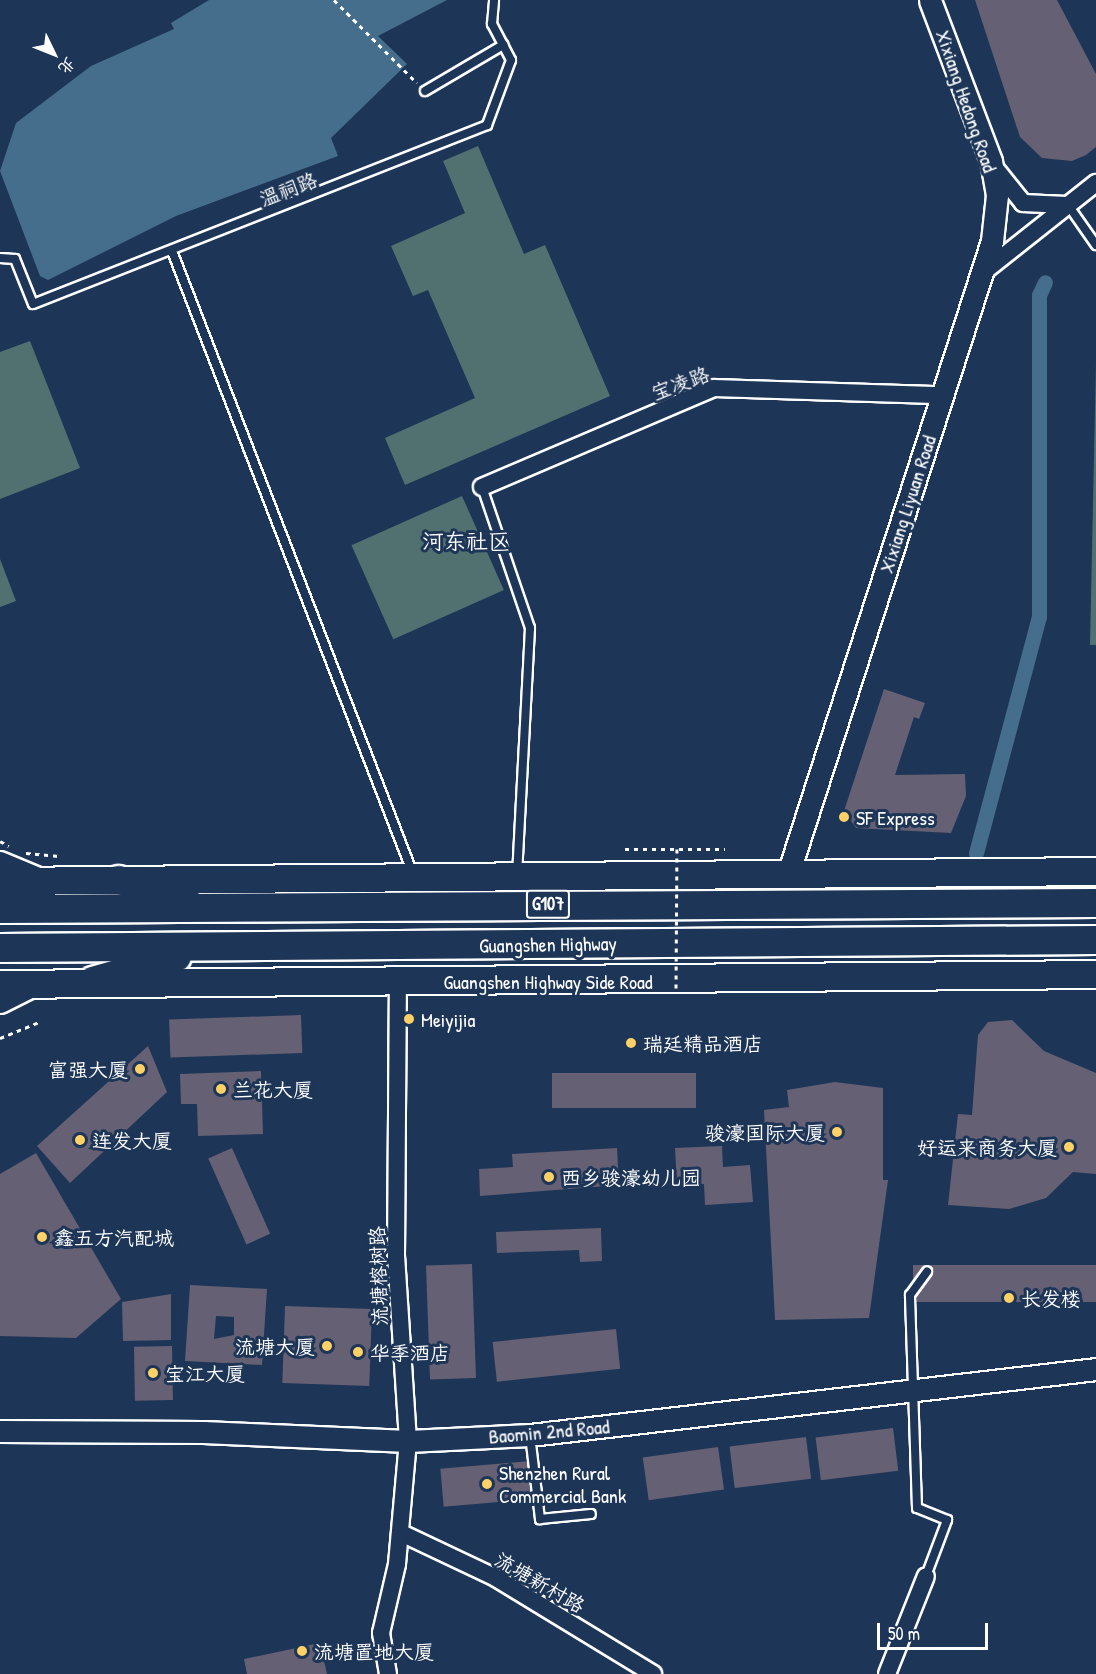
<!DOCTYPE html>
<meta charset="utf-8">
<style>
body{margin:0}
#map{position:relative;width:1096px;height:1674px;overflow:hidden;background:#1d3557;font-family:"Patrick Hand","LXGW WenKai TC",sans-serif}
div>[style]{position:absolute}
.green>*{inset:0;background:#517171;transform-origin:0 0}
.water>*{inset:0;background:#456e8c}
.canal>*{height:15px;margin:-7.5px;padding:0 7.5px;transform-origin:7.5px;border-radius:7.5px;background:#456e8c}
.building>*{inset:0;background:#656074;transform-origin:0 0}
.path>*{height:3px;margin-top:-1.5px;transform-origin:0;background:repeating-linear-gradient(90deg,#fff 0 4.5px,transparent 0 9px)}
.roads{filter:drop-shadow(2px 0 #fff) drop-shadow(-2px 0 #fff) drop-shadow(0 2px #fff) drop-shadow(0 -2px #fff)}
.service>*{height:8px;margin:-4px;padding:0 4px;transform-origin:4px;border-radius:4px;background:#1d3557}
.minor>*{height:16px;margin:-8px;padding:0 8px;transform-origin:8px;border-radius:8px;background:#1d3557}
.tertiary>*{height:21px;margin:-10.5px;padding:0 10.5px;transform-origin:10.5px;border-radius:10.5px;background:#1d3557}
.secondary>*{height:24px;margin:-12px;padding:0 12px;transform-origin:12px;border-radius:12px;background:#1d3557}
.primary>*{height:27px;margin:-13.5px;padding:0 13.5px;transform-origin:13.5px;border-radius:13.5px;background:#1d3557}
.trunk>*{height:28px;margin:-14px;padding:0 14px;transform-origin:14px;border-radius:14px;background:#1d3557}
.path-bridge>*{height:3px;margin-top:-1.5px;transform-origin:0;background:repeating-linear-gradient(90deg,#fff 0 4.5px,transparent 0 9px)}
.dots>*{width:16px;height:16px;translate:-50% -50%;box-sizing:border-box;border:3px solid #1d3557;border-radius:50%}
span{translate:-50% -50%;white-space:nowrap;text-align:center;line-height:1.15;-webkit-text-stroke:6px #1d3557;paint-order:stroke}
.shield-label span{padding:2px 4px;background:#1d3557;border:2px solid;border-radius:4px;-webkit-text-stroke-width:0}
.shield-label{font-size:18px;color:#fff;font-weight:700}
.street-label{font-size:20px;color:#fff}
.poi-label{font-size:20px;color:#fff}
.left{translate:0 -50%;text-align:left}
.right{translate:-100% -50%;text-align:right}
.quarter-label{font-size:22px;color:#fff}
.north{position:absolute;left:24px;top:24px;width:60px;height:60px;-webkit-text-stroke:4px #1d3557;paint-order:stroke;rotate:133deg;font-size:16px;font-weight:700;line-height:24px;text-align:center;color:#fff}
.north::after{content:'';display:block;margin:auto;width:21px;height:27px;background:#fff;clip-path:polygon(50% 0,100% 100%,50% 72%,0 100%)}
.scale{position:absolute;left:877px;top:1623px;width:111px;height:27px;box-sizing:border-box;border:3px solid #fff;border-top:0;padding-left:8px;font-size:18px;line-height:21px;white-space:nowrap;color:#fff;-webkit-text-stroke:4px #1d3557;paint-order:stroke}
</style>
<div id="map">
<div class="green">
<i style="clip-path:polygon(478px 146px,524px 254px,545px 245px,610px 396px,405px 485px,385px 438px,475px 398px,428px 290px,413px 296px,391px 246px,465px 213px,443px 161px)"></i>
<i style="clip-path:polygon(30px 341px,80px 468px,0 499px,0 352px)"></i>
<i style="clip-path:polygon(1096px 363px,1096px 645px,1090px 645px)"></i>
<i style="left:462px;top:496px;width:103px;height:121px;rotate:66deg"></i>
<i style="clip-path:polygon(0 559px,16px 601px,0 607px)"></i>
</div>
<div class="water">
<i style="clip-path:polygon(209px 0,447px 0,378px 36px,407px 64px,331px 138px,338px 156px,176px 216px,48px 280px,40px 276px,0 171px,16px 123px,91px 66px,174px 29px,171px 23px)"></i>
</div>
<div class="canal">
<i style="left:976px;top:853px;width:244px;rotate:-75.1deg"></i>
<i style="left:1039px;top:617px;width:322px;rotate:-90deg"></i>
<i style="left:1039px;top:295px;width:14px;rotate:-65deg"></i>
</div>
<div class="building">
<i style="clip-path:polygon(975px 0,1057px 0,1096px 74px,1096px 147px,1086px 155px,1072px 161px,1042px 158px,1020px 137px)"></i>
<i style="clip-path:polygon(884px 689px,925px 703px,919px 719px,914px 717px,895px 775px,965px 774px,966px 796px,951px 833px,856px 828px,844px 811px)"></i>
<i style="left:301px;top:1015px;width:38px;height:132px;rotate:88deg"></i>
<i style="clip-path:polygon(1012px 1020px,1044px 1051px,1096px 1073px,1096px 1174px,1073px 1172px,1046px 1198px,1009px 1209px,948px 1205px,958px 1114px,972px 1115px,978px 1035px,988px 1022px)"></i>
<i style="clip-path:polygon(148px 1046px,167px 1092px,70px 1183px,37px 1146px)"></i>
<i style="clip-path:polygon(261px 1071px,263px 1134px,198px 1136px,197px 1104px,181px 1104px,180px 1074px)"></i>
<i style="left:696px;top:1073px;width:35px;height:144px;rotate:90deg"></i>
<i style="clip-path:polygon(835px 1082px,883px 1088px,883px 1180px,888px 1180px,869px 1318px,775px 1320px,764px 1110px,789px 1107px,787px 1090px)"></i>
<i style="clip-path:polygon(722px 1146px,723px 1167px,750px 1165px,753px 1202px,705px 1205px,704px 1184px,677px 1186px,675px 1148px)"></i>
<i style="left:232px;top:1148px;width:94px;height:26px;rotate:66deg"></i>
<i style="clip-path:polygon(617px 1148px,619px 1185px,480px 1196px,479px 1169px,513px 1167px,512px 1154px)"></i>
<i style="clip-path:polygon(36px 1153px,121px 1299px,76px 1338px,0 1336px,0 1174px)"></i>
<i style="clip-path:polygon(601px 1228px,602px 1261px,580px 1262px,579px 1250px,497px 1253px,496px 1232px)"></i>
<i style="left:472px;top:1264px;width:114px;height:46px;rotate:88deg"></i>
<i style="left:1096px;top:1265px;width:37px;height:183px;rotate:90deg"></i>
<i style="clip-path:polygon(evenodd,190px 1285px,267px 1289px,262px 1365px,185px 1361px,190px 1285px,216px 1316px,234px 1317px,234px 1335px,214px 1339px,216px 1316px)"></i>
<i style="clip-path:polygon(171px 1294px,171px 1340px,123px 1341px,122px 1302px)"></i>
<i style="left:285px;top:1306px;width:87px;height:77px;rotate:2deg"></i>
<i style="left:616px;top:1329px;width:40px;height:124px;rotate:84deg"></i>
<i style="left:172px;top:1346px;width:54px;height:38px;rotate:89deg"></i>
<i style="left:893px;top:1428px;width:43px;height:78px;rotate:83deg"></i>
<i style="left:806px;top:1437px;width:42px;height:77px;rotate:83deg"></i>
<i style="left:718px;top:1447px;width:43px;height:76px;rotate:82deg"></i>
<i style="left:530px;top:1461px;width:38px;height:90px;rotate:85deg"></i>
<i style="clip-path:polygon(320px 1643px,327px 1674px,247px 1674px,244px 1659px)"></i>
</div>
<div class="path">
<i style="left:334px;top:0;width:117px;rotate:45deg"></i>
<i style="left:0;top:841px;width:10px;rotate:29deg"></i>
<i style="left:625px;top:849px;width:100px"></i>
<i style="left:26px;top:853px;width:36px;rotate:5deg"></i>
<i style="left:0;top:1038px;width:42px;rotate:-22.3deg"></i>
</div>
<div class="roads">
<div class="service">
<i style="left:425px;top:91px;width:91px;rotate:-30.5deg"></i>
<i style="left:1068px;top:205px;width:49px;rotate:55deg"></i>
<i style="left:172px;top:251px;width:668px;rotate:68.85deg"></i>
<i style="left:0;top:258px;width:15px;rotate:4deg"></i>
<i style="left:15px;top:259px;width:48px;rotate:68.2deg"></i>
<i style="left:33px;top:304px;width:488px;rotate:-21.5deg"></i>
<i style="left:487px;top:125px;width:69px;rotate:-69.7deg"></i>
<i style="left:511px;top:60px;width:41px;rotate:-117.8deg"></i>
<i style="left:492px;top:24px;width:24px;rotate:-85deg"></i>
<i style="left:482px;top:487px;width:149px;rotate:71.2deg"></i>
<i style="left:530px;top:628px;width:245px;rotate:93deg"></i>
<i style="left:530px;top:1435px;width:85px;rotate:83.2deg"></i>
<i style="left:540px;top:1519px;width:51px;rotate:-5.6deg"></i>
<i style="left:926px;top:1576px;width:60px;rotate:-69.4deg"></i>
<i style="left:947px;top:1520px;width:32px;rotate:-158deg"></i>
<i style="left:917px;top:1508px;width:213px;rotate:-91.9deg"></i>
<i style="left:910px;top:1295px;width:29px;rotate:-54deg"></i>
</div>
<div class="minor">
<i style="left:995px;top:168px;width:45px;rotate:51.3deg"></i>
<i style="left:1023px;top:203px;width:44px;rotate:2.6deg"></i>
<i style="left:981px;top:274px;width:147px;rotate:-38.4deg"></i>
<i style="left:482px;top:487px;width:252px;rotate:-23.1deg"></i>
<i style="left:714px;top:388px;width:228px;rotate:1.8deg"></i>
<i style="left:401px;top:1533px;width:105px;rotate:25.3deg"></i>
<i style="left:496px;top:1578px;width:184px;rotate:31.4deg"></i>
<i style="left:388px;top:1674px;width:42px;rotate:-99.7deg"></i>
<i style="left:381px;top:1633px;width:71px;rotate:-76.9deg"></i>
<i style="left:397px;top:1564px;width:123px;rotate:-84.9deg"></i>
<i style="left:408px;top:1441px;width:184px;rotate:-93.7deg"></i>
<i style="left:396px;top:1257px;width:276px;rotate:-89.6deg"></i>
<i style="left:887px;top:1674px;width:105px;rotate:-68.3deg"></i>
</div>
<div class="tertiary">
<i style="left:788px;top:874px;width:665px;rotate:-72.14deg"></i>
<i style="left:992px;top:241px;width:46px;rotate:-83.8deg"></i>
<i style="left:997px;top:195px;width:35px;rotate:-100deg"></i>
<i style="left:991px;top:161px;width:172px;rotate:-110.8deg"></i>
<i style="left:0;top:1431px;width:203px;rotate:0.3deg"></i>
<i style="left:203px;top:1432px;width:205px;rotate:2.5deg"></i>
<i style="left:408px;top:1441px;width:122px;rotate:-2.8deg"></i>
<i style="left:530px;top:1435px;width:570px;rotate:-6.65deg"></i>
</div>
<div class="secondary">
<i style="left:0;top:864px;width:41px;rotate:22.8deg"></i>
<i style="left:0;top:1001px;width:40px;rotate:-26.6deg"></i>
</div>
<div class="primary">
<i style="left:0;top:881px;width:1096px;rotate:-0.52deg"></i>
<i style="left:0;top:984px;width:1096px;rotate:-0.52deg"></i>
</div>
<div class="trunk">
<i style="left:119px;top:880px;width:68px;rotate:14.4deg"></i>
<i style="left:0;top:909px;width:1096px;rotate:-0.31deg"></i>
<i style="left:0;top:948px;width:1096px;rotate:-0.42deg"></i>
<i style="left:93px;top:981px;width:87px;rotate:-15.9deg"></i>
</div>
</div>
<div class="path-bridge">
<i style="left:676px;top:988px;width:139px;rotate:-89.6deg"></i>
</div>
<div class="dots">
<i style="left:844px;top:817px;background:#ffd166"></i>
<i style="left:409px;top:1019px;background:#ffd166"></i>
<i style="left:631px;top:1043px;background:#ffd166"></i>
<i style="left:140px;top:1069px;background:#ffd166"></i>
<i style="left:221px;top:1089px;background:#ffd166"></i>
<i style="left:837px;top:1132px;background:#ffd166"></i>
<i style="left:80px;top:1140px;background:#ffd166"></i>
<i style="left:1069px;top:1147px;background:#ffd166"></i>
<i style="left:549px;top:1177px;background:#ffd166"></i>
<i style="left:42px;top:1237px;background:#ffd166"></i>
<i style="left:1009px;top:1298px;background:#ffd166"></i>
<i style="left:327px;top:1346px;background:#ffd166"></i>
<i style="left:358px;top:1352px;background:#ffd166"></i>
<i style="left:153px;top:1373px;background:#ffd166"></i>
<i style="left:487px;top:1484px;background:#ffd166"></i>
<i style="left:302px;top:1651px;background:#ffd166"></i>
</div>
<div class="shield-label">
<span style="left:548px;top:904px">G107</span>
</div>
<div class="street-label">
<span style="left:967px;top:101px;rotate:71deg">Xixiang Hedong Road</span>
<span style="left:288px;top:189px;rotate:-21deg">温祠路</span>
<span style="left:680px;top:383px;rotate:-20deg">宝凌路</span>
<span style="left:907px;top:504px;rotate:-72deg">Xixiang Liyuan Road</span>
<span style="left:548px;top:944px;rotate:-1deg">Guangshen Highway</span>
<span style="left:548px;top:981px">Guangshen Highway Side Road</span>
<span style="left:378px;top:1276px;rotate:-92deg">流塘榕树路</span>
<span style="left:549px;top:1431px;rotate:-5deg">Baomin 2nd Road</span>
<span style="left:540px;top:1582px;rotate:30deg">流塘新村路</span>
</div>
<div class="poi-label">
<span class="left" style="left:856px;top:817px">SF Express</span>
<span class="left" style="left:421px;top:1019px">Meiyijia</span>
<span class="left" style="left:643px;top:1043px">瑞廷精品酒店</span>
<span class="right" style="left:128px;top:1069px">富强大厦</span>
<span class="left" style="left:233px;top:1089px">兰花大厦</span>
<span class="right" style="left:825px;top:1132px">骏濠国际大厦</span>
<span class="left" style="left:92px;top:1140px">连发大厦</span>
<span class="right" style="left:1057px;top:1147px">好运来商务大厦</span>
<span class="left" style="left:561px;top:1177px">西乡骏濠幼儿园</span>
<span class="left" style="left:54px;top:1237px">鑫五方汽配城</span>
<span class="left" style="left:1021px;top:1298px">长发楼</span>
<span class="right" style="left:315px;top:1346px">流塘大厦</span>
<span class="left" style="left:370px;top:1352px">华季酒店</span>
<span class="left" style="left:165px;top:1373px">宝江大厦</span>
<span class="left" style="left:499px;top:1484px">Shenzhen Rural<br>Commercial Bank</span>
<span class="left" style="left:314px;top:1651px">流塘置地大厦</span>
</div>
<div class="quarter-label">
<span style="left:466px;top:542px">河东社区</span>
</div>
<div class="north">北</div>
<div class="scale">50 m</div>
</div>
